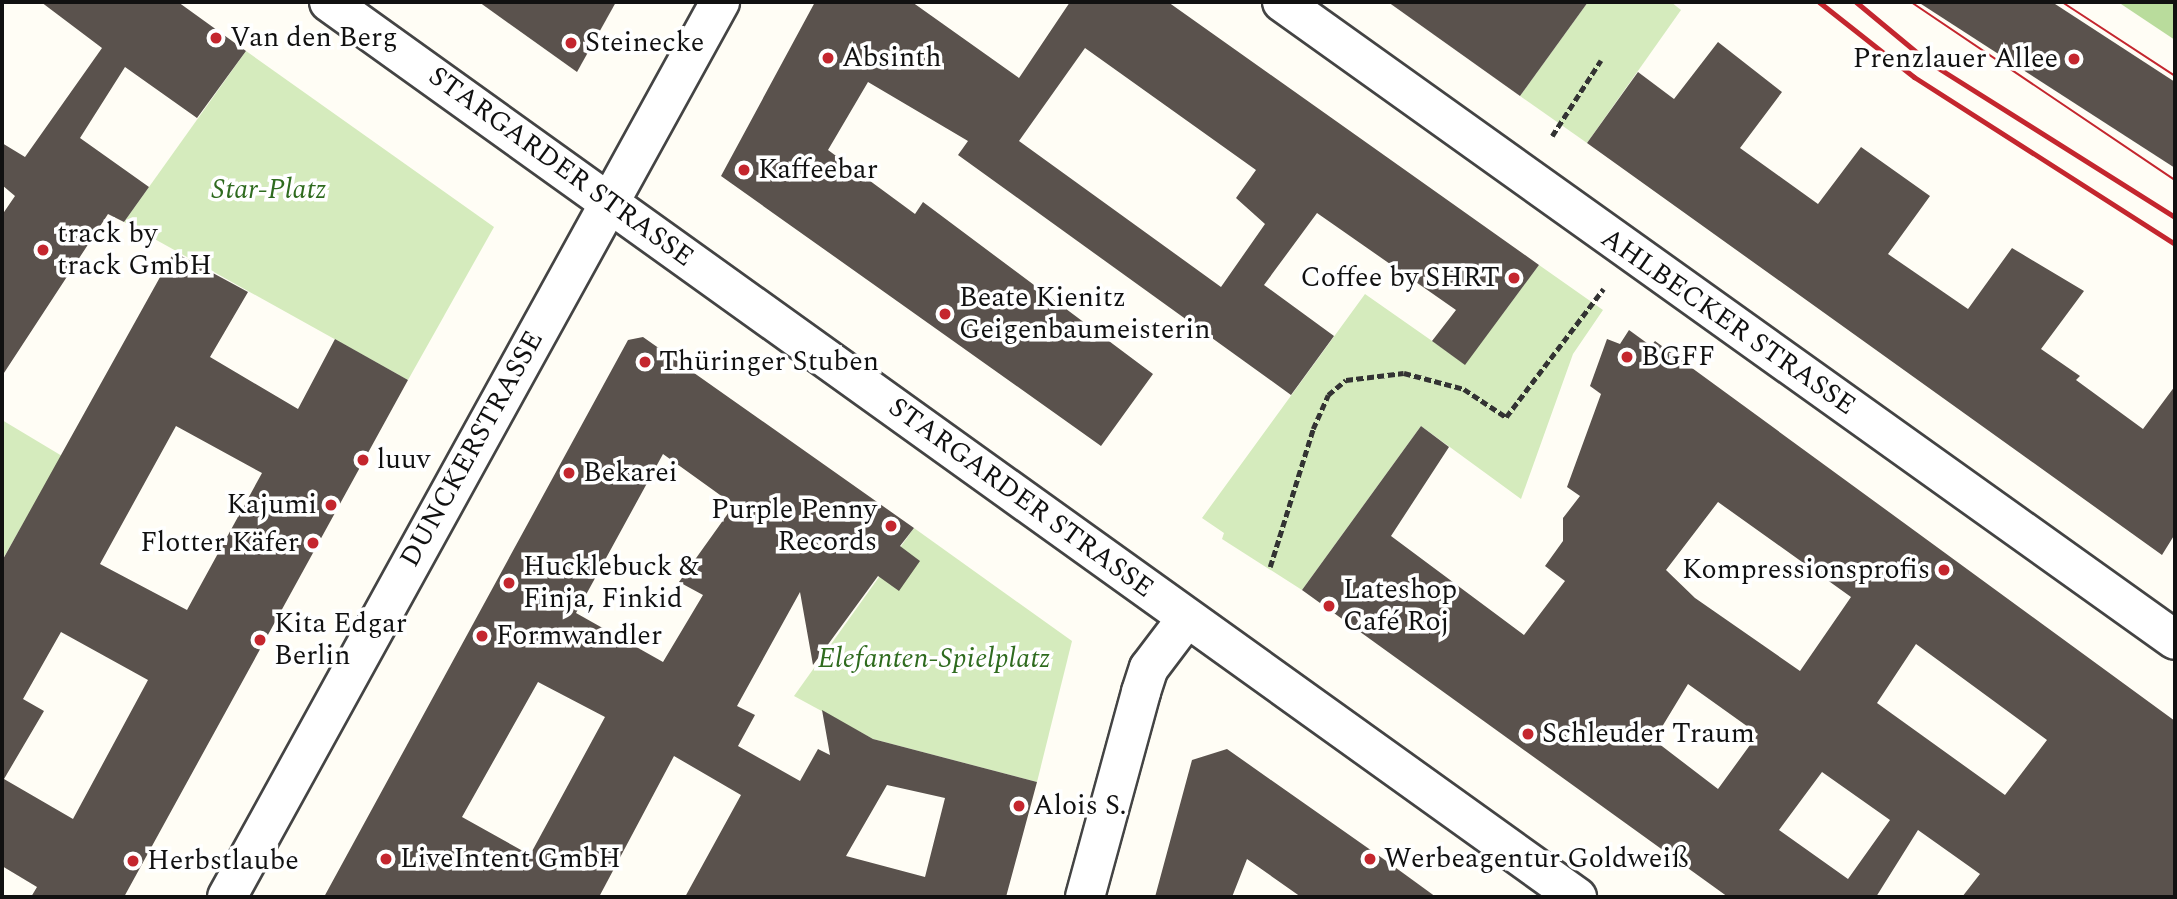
<!DOCTYPE html>
<meta charset="utf-8">
<style>
body{margin:0}
#map{position:relative;width:2177px;height:899px;overflow:hidden;background:#fffdf5;font-family:Spectral,serif}
div>[style]{position:absolute}
.green>*{inset:0;background:#d5ebbd}
.forest>*{inset:0;background:#b9dc9c}
.building>*{inset:0;background:#5a524d}
.path>*{height:4.5px;margin-top:-2.25px;transform-origin:0;background:repeating-linear-gradient(90deg,#333 0 7px,transparent 0 10.5px)}
.roads{filter:drop-shadow(2px 0 #444) drop-shadow(-2px 0 #444) drop-shadow(0 2px #444) drop-shadow(0 -2px #444)}
.minor>*{height:38px;margin:-19px;padding:0 19px;transform-origin:19px;border-radius:19px;background:#fff}
.tram>*{height:2px;margin:-1px;padding:0 1px;transform-origin:1px;border-radius:1px;background:#c4262e}
.rail>*{height:5px;margin:-2.5px;padding:0 2.5px;transform-origin:2.5px;border-radius:2.5px;background:#c4262e}
.dots>*{width:19px;height:19px;translate:-50% -50%;box-sizing:border-box;border:4px solid #fff;border-radius:50%}
span{translate:-50% -50%;white-space:nowrap;text-align:center;line-height:1.15;-webkit-text-stroke:7px #fff;paint-order:stroke}
.poi-label{font-size:28px;color:#111}
.left{translate:0 -50%;text-align:left}
.right{translate:-100% -50%;text-align:right}
.street-label{font-size:28px;color:#111}
.park-label{font-size:28px;color:#2f6b1f;font-style:italic}
.frame{position:absolute;inset:0;border:4px solid #111;pointer-events:none}
</style>
<div id="map">
<div class="green">
<i style="clip-path:polygon(1588px 2px,1671px 2px,1681px 10px,1587px 143px,1520px 96px)"></i>
<i style="clip-path:polygon(246px 51px,494px 227px,408px 380px,124px 222px)"></i>
<i style="clip-path:polygon(1539px 265px,1603px 310px,1573px 354px,1521px 499px,1421px 426px,1302px 590px,1222px 539px,1224px 533px,1202px 518px,1365px 294px,1465px 364px)"></i>
<i style="clip-path:polygon(2px 420px,62px 456px,4px 557px,2px 556px)"></i>
<i style="clip-path:polygon(914px 528px,1072px 641px,1037px 782px,873px 739px,794px 696px)"></i>
</div>
<div class="forest">
<i style="clip-path:polygon(2118px 2px,2175px 2px,2175px 40px)"></i>
</div>
<div class="building">
<i style="clip-path:polygon(41px 2px,178px 2px,246px 51px,197px 118px,125px 67px,80px 138px,149px 187px,124px 222px,108px 214px,2px 376px,2px 215px,15px 196px,2px 185px,2px 143px,25px 157px,102px 48px)"></i>
<i style="clip-path:polygon(479px 2px,616px 2px,577px 72px)"></i>
<i style="clip-path:polygon(evenodd,815px 2px,912px 2px,1019px 78px,1070px 2px,1168px 2px,1539px 265px,1465px 365px,1432px 341px,1456px 310px,1317px 213px,1264px 285px,1334px 336px,1291px 395px,958px 155px,968px 141px,868px 82px,828px 150px,915px 214px,923px 202px,1153px 374px,1101px 446px,721px 176px,815px 2px,1085px 48px,1256px 170px,1236px 198px,1265px 224px,1221px 287px,1019px 141px,1085px 48px)"></i>
<i style="clip-path:polygon(1388px 2px,1588px 2px,1520px 96px)"></i>
<i style="clip-path:polygon(1918px 2px,2052px 2px,2175px 82px,2175px 168px)"></i>
<i style="clip-path:polygon(1718px 42px,1782px 92px,1740px 148px,1818px 204px,1861px 147px,1930px 196px,1888px 254px,1968px 309px,2012px 248px,2084px 291px,2041px 349px,2080px 376px,2076px 380px,2143px 429px,2175px 386px,2175px 534px,2162px 555px,1587px 143px,1638px 72px,1674px 99px)"></i>
<i style="clip-path:polygon(evenodd,174px 252px,248px 292px,210px 357px,298px 409px,335px 339px,408px 380px,124px 897px,31px 897px,37px 887px,2px 866px,2px 561px,174px 252px,176px 426px,262px 473px,187px 610px,100px 564px,176px 426px,174px 252px,61px 632px,148px 680px,73px 819px,4px 779px,44px 711px,23px 699px,61px 632px)"></i>
<i style="clip-path:polygon(evenodd,1629px 330px,1651px 346px,1655px 341px,2175px 721px,2175px 897px,1962px 897px,1980px 874px,1918px 830px,1876px 897px,1728px 897px,1302px 590px,1421px 426px,1449px 447px,1391px 536px,1524px 635px,1565px 581px,1545px 566px,1563px 541px,1563px 518px,1580px 496px,1567px 487px,1601px 394px,1590px 386px,1607px 339px,1620px 344px,1629px 330px,1718px 502px,1851px 597px,1800px 671px,1695px 598px,1666px 570px,1718px 502px,1629px 330px,1916px 644px,2047px 740px,2005px 795px,1877px 703px,1916px 644px,1629px 330px,1688px 684px,1758px 734px,1718px 789px,1654px 740px,1688px 684px,1629px 330px,1822px 772px,1890px 820px,1848px 879px,1779px 830px,1822px 772px)"></i>
<i style="clip-path:polygon(evenodd,643px 337px,914px 528px,900px 546px,920px 561px,899px 591px,878px 576px,813px 665px,800px 592px,737px 706px,755px 715px,738px 746px,800px 781px,818px 749px,830px 755px,822px 710px,873px 739px,1037px 782px,1006px 897px,685px 897px,741px 795px,674px 756px,599px 897px,324px 897px,628px 340px,643px 337px,663px 454px,734px 505px,679px 582px,703px 595px,663px 662px,576px 613px,663px 454px,643px 337px,538px 682px,605px 717px,530px 855px,462px 817px,538px 682px,643px 337px,887px 785px,945px 798px,925px 877px,846px 856px,887px 785px)"></i>
<i style="clip-path:polygon(1227px 749px,1392px 865px,1436px 897px,1301px 897px,1247px 859px,1232px 897px,1155px 897px,1192px 760px)"></i>
</div>
<div class="path">
<i style="left:1552px;top:136px;width:90px;rotate:-57.2deg"></i>
<i style="left:1270px;top:567px;width:145px;rotate:-72.7deg"></i>
<i style="left:1313px;top:429px;width:37px;rotate:-66deg"></i>
<i style="left:1328px;top:395px;width:23px;rotate:-40deg"></i>
<i style="left:1346px;top:380px;width:58px;rotate:-6.9deg"></i>
<i style="left:1404px;top:373px;width:62px;rotate:14.9deg"></i>
<i style="left:1464px;top:389px;width:50px;rotate:33.7deg"></i>
<i style="left:1506px;top:417px;width:161px;rotate:-52.8deg"></i>
</div>
<div class="roads">
<div class="minor">
<i style="left:329px;top:2px;width:1536px;rotate:35.65deg"></i>
<i style="left:1282px;top:2px;width:1097px;rotate:35.54deg"></i>
<i style="left:227px;top:897px;width:1022px;rotate:-61.15deg"></i>
<i style="left:1085px;top:897px;width:213px;rotate:-74.7deg"></i>
<i style="left:1141px;top:692px;width:25px;rotate:-72deg"></i>
<i style="left:1149px;top:668px;width:61px;rotate:-52.9deg"></i>
</div>
</div>
<div class="tram">
<i style="left:1911px;top:2px;width:318px;rotate:34deg"></i>
<i style="left:2062px;top:2px;width:135px;rotate:33.2deg"></i>
</div>
<div class="rail">
<i style="left:1819px;top:2px;width:121px;rotate:38.3deg"></i>
<i style="left:1914px;top:77px;width:310px;rotate:32.6deg"></i>
<i style="left:1856px;top:2px;width:92px;rotate:39.7deg"></i>
<i style="left:1927px;top:61px;width:293px;rotate:32.2deg"></i>
</div>
<div class="dots">
<i style="left:216px;top:38px;background:#c4262e"></i>
<i style="left:571px;top:43px;background:#c4262e"></i>
<i style="left:828px;top:58px;background:#c4262e"></i>
<i style="left:2074px;top:59px;background:#c4262e"></i>
<i style="left:744px;top:170px;background:#c4262e"></i>
<i style="left:43px;top:250px;background:#c4262e"></i>
<i style="left:1514px;top:278px;background:#c4262e"></i>
<i style="left:945px;top:314px;background:#c4262e"></i>
<i style="left:1627px;top:357px;background:#c4262e"></i>
<i style="left:645px;top:362px;background:#c4262e"></i>
<i style="left:363px;top:460px;background:#c4262e"></i>
<i style="left:569px;top:473px;background:#c4262e"></i>
<i style="left:331px;top:505px;background:#c4262e"></i>
<i style="left:891px;top:526px;background:#c4262e"></i>
<i style="left:313px;top:543px;background:#c4262e"></i>
<i style="left:1944px;top:570px;background:#c4262e"></i>
<i style="left:509px;top:583px;background:#c4262e"></i>
<i style="left:1329px;top:606px;background:#c4262e"></i>
<i style="left:482px;top:636px;background:#c4262e"></i>
<i style="left:260px;top:640px;background:#c4262e"></i>
<i style="left:1528px;top:734px;background:#c4262e"></i>
<i style="left:1019px;top:806px;background:#c4262e"></i>
<i style="left:386px;top:859px;background:#c4262e"></i>
<i style="left:1370px;top:859px;background:#c4262e"></i>
<i style="left:133px;top:861px;background:#c4262e"></i>
</div>
<div class="poi-label">
<span class="left" style="left:230px;top:38px">Van den Berg</span>
<span class="left" style="left:585px;top:43px">Steinecke</span>
<span class="left" style="left:842px;top:58px">Absinth</span>
<span class="right" style="left:2058px;top:59px">Prenzlauer Allee</span>
<span class="left" style="left:758px;top:170px">Kaffeebar</span>
<span class="left" style="left:57px;top:250px">track by<br>track GmbH</span>
<span class="right" style="left:1500px;top:278px">Coffee by SHRT</span>
<span class="left" style="left:959px;top:314px">Beate Kienitz<br>Geigenbaumeisterin</span>
<span class="left" style="left:1641px;top:357px">BGFF</span>
<span class="left" style="left:659px;top:362px">Thüringer Stuben</span>
<span class="left" style="left:377px;top:460px">luuv</span>
<span class="left" style="left:583px;top:473px">Bekarei</span>
<span class="right" style="left:317px;top:505px">Kajumi</span>
<span class="right" style="left:877px;top:526px">Purple Penny<br>Records</span>
<span class="right" style="left:299px;top:543px">Flotter Käfer</span>
<span class="left" style="left:523px;top:583px">Hucklebuck &amp;<br>Finja, Finkid</span>
<span class="right" style="left:1930px;top:570px">Kompressionsprofis</span>
<span class="left" style="left:1343px;top:606px">Lateshop<br>Café Roj</span>
<span class="left" style="left:274px;top:640px">Kita Edgar<br>Berlin</span>
<span class="left" style="left:496px;top:636px">Formwandler</span>
<span class="left" style="left:1542px;top:734px">Schleuder Traum</span>
<span class="left" style="left:1033px;top:806px">Alois S.</span>
<span class="left" style="left:400px;top:859px">LiveIntent GmbH</span>
<span class="left" style="left:1384px;top:859px">Werbeagentur Goldweiß</span>
<span class="left" style="left:147px;top:861px">Herbstlaube</span>
</div>
<div class="street-label">
<span style="left:561px;top:167px;rotate:36deg">STARGARDER STRASSE</span>
<span style="left:1728px;top:322px;rotate:35deg">AHLBECKER STRASSE</span>
<span style="left:472px;top:449px;rotate:-61deg">DUNCKERSTRASSE</span>
<span style="left:1021px;top:498px;rotate:36deg">STARGARDER STRASSE</span>
</div>
<div class="park-label">
<span style="left:269px;top:190px">Star-Platz</span>
<span style="left:934px;top:659px">Elefanten-Spielplatz</span>
</div>
<div class="frame"></div>
</div>
